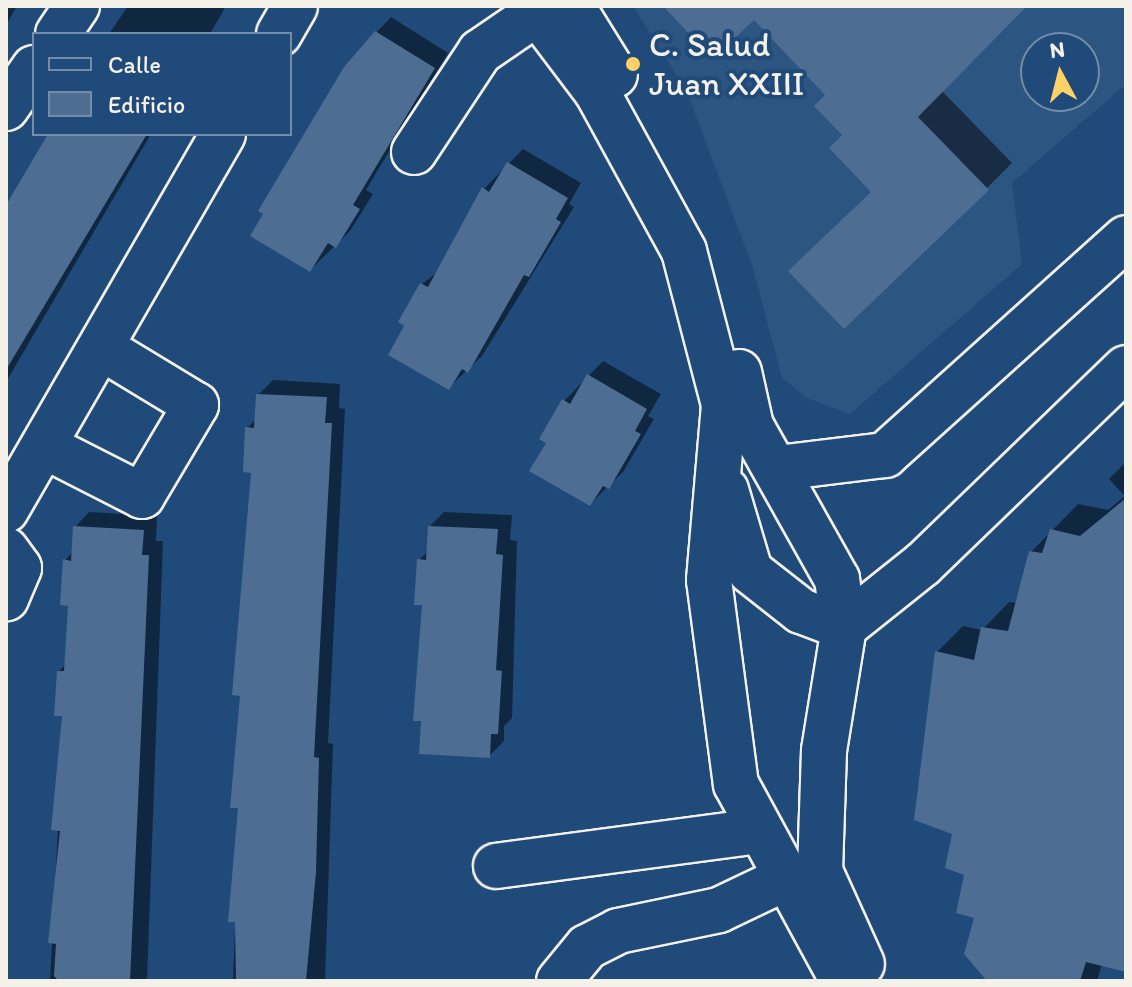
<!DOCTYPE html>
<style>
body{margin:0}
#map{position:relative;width:1132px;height:987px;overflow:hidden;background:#1f4a7a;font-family:Itim,sans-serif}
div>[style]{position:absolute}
.built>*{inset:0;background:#2d5581}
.shadow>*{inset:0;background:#0007}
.building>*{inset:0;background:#4d6e92}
.roads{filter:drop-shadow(2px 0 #f4f1e8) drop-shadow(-2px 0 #f4f1e8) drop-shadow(0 2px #f4f1e8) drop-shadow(0 -2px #f4f1e8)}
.minor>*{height:44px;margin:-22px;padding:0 22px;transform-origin:22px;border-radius:22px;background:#1f4a7a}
.dots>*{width:22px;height:22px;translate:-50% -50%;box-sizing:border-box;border:4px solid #1f4a7a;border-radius:50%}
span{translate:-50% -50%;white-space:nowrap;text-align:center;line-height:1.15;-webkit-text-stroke:8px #1f4a7a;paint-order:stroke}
.poi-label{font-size:34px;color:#f4f1e8}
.left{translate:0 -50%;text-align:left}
.frame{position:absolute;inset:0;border:8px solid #f4f1e8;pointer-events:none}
.legend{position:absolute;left:32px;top:32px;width:260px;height:104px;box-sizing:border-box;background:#1f4a7a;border:2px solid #748da6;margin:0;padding:10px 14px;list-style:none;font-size:24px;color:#f4f1e8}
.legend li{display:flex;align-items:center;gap:16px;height:40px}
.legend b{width:40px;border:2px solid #748da6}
.north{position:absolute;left:1020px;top:32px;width:80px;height:80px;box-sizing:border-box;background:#1f4a7a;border:2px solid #748da6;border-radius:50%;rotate:353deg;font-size:22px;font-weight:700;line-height:32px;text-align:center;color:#f4f1e8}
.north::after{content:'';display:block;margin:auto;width:28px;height:36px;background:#ffd166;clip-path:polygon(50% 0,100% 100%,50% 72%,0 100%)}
</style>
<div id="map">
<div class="built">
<i style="clip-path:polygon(evenodd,633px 6px,1126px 6px,1126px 84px,1012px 183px,1022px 264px,850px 414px,807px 398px,782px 378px,753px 268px,687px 92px,633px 6px,1036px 48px,1084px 48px,1084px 96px,1036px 96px,1036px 48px)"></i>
</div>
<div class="shadow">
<i style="clip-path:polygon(6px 6px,17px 6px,6px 25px)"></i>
<i style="clip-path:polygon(128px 6px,226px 6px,210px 34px,109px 34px)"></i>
<i style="clip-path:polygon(672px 6px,1024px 6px,942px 91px,1012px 163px,987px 188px,873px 192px,828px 95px,754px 17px)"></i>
<i style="clip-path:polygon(391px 17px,448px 53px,366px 190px,373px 194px,350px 231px,310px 270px,377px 32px)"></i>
<i style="clip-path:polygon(49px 134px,151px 134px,6px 382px,6px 206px)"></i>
<i style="clip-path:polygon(523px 149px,581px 183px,569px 204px,574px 207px,482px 356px,449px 387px,400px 321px,422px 284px,439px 271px,484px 189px)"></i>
<i style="clip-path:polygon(603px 361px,661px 394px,648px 416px,654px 419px,623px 472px,590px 504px,548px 442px,564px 401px)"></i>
<i style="clip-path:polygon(273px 380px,340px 384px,339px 408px,345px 409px,328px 743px,333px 744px,325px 981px,233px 981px,253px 471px,247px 428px,257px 418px,258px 395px)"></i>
<i style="clip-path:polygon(1126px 462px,1126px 970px,1102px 964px,1097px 981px,990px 981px,954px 832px,937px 652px,963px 626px,982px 630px,1009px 602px,1017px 603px,1031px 552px,1078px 504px,1108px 510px,1125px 496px,1109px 479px)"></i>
<i style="clip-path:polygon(89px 512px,157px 516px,156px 541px,163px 541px,147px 981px,50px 981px,64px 714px,59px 671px,66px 664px,70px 604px,65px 560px,74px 551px,75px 527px)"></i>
<i style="clip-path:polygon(444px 512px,512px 515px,510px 540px,517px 541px,512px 718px,504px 726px,504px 741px,489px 756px,424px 603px,419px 560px,428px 551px,430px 526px)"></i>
</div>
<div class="building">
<i style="clip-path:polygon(663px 6px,1027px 6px,918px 117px,989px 190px,844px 329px,788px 271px,871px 192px,829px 148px,842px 135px,814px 106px,825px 95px,754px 20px,713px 59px)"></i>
<i style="clip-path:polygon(375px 31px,435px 68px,353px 205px,360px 209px,336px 248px,328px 243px,310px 272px,250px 236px,263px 214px,258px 211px,344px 67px)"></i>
<i style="clip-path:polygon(48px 134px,147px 134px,6px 370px,6px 205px)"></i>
<i style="clip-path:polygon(507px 162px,568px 198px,556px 219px,561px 222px,529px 277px,524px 275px,468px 373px,462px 369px,449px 390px,388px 355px,404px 326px,398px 322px,420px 283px,428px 287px,482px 187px,489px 192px)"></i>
<i style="clip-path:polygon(587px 374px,647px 409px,635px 431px,641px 434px,609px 489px,603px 486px,590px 506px,529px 471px,546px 443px,539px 439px,562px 399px,570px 404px)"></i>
<i style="clip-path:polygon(256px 394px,327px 397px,325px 423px,332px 423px,314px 757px,319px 758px,316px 872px,306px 981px,236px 981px,235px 922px,228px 922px,238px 808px,230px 808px,240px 696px,232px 695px,251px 473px,243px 472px,245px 427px,254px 428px)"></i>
<i style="clip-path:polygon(1126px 498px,1126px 972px,1086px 962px,1080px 981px,987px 981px,964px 954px,974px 918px,956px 913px,964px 875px,945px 868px,952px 834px,914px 820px,935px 651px,974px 660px,981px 627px,1008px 631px,1029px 551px,1042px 553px,1050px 529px,1080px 536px)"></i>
<i style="clip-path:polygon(73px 526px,144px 530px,142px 555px,149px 555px,130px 981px,59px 981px,54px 976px,56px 944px,48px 943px,60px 831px,51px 830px,62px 716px,54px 716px,57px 671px,64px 671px,68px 606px,60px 605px,63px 559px,71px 561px)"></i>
<i style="clip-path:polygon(428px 526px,498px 529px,496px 554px,503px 555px,496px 670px,502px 671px,498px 734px,491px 734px,490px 758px,419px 754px,421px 721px,413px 721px,422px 605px,414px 605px,417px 559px,426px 560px)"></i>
</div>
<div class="roads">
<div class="minor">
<i style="left:532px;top:6px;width:108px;rotate:52.9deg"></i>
<i style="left:597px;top:92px;width:181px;rotate:61.3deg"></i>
<i style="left:684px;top:251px;width:159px;rotate:75.4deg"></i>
<i style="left:724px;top:405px;width:176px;rotate:94.9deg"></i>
<i style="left:709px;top:580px;width:206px;rotate:82.5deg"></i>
<i style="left:736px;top:784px;width:224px;rotate:61.5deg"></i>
<i style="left:572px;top:6px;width:81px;rotate:58.1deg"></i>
<i style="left:58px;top:34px;width:34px;rotate:-56deg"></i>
<i style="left:279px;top:34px;width:32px;rotate:-60deg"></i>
<i style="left:6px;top:108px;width:49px;rotate:-55deg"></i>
<i style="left:414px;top:152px;width:120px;rotate:-56.6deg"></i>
<i style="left:480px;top:52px;width:69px;rotate:-34.4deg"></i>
<i style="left:739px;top:372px;width:55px;rotate:77.5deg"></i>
<i style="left:751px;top:426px;width:176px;rotate:60.7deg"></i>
<i style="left:837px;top:579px;width:49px;rotate:81.7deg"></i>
<i style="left:844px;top:627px;width:126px;rotate:99.2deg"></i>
<i style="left:824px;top:751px;width:120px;rotate:91.9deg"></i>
<i style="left:820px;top:871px;width:102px;rotate:65.7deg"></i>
<i style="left:44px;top:446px;width:110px;rotate:27deg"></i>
<i style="left:142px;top:496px;width:106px;rotate:-59.3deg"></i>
<i style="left:196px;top:405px;width:110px;rotate:-148.8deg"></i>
<i style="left:779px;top:468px;width:107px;rotate:-7deg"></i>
<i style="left:885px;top:455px;width:324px;rotate:-42deg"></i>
<i style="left:726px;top:490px;width:84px;rotate:73.5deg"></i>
<i style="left:750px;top:571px;width:65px;rotate:38.1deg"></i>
<i style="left:801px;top:611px;width:46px;rotate:20.4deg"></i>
<i style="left:844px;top:627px;width:101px;rotate:-38.6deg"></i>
<i style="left:923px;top:564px;width:282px;rotate:-44deg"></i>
<i style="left:6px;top:510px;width:434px;rotate:-60deg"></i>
<i style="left:6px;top:550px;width:22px;rotate:54deg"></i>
<i style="left:19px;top:568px;width:33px;rotate:113deg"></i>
<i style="left:496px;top:866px;width:266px;rotate:-7.6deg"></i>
<i style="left:559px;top:981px;width:44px;rotate:-50.5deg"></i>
<i style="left:587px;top:947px;width:35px;rotate:-27deg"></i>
<i style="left:618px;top:931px;width:103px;rotate:-11.7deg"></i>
<i style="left:719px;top:910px;width:72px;rotate:-25.5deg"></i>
</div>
</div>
<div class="dots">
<i style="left:633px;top:64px;background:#ffd166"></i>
</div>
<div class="poi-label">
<span class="left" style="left:649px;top:64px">C. Salud<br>Juan XXIII</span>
</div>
<div class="frame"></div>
<ul class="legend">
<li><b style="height:10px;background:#1f4a7a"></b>Calle</li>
<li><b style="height:22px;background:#4d6e92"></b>Edificio</li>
</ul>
<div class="north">N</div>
</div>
